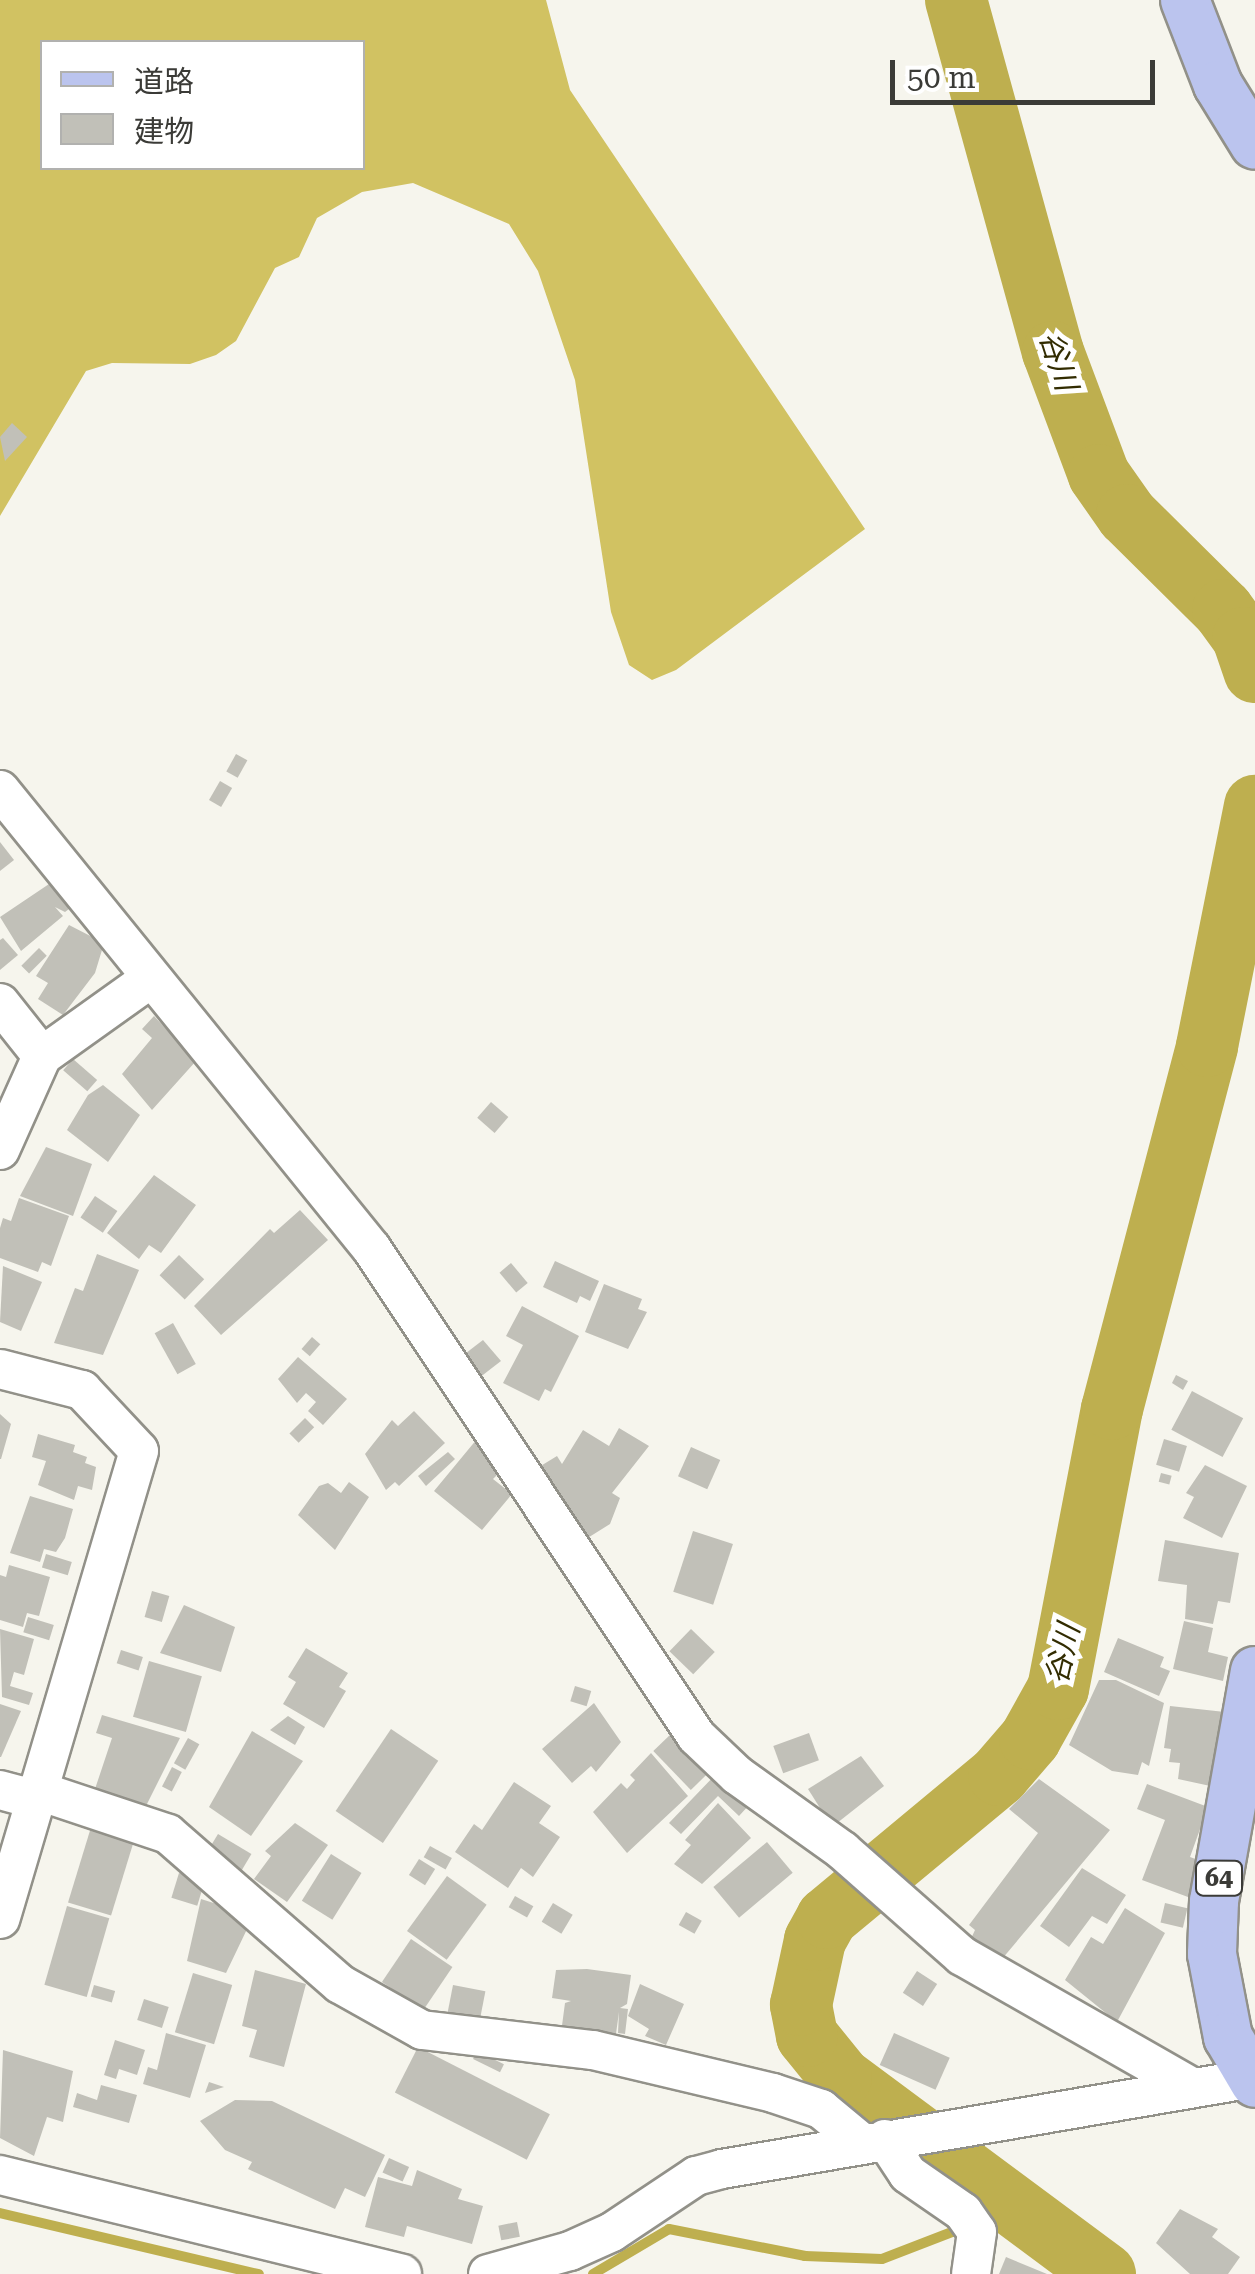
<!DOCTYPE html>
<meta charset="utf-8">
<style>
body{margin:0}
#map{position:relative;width:1255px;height:2274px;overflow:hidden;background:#f6f5ed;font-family:"Roboto Serif","Noto Sans JP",serif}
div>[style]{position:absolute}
.forest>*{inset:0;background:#d1c262}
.stream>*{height:10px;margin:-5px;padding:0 5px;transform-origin:5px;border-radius:5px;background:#beaf4f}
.river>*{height:62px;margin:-31px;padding:0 31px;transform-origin:31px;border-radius:31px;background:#beaf4f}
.building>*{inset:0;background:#c1c0b8;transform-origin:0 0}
.roads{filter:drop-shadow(2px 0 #929189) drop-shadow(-2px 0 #929189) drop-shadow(0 2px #929189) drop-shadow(0 -2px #929189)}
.minor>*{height:38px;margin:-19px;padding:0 19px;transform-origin:19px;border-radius:19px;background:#fff}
.major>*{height:48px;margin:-24px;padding:0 24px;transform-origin:24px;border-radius:24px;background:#bbc4ee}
span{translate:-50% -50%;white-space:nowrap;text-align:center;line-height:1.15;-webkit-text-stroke:10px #fff;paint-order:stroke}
.shield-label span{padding:2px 8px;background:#fff;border:2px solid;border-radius:8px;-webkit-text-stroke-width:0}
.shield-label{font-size:25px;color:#3b3b37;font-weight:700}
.water-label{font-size:30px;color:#322c01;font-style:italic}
.legend{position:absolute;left:40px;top:40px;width:325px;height:130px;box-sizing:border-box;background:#fff;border:2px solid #b1b1af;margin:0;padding:12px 18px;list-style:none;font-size:30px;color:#3b3b37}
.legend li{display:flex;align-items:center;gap:20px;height:50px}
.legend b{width:50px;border:2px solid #b1b1af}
.scale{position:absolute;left:890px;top:60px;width:265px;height:45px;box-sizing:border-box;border:5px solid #3b3b37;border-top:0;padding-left:12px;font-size:30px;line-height:35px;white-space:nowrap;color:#3b3b37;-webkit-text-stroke:8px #fff;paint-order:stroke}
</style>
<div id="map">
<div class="forest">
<i style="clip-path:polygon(evenodd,0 0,546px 0,570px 90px,865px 529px,676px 670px,652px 680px,629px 665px,611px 612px,575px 380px,538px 271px,509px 224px,413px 183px,362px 192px,317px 218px,299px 257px,275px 268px,236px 341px,216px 355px,190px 364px,112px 363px,86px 371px,0 516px,0 0,42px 42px,362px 42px,362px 168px,42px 168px,42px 42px)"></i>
</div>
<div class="stream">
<i style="left:0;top:2213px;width:266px;rotate:13.3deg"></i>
<i style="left:593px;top:2274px;width:88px;rotate:-30.6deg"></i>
<i style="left:669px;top:2229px;width:139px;rotate:11.2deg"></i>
<i style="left:805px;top:2256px;width:77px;rotate:2.2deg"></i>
<i style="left:882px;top:2259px;width:75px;rotate:-21.1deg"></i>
<i style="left:952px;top:2232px;width:56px;rotate:-37.1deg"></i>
</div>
<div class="river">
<i style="left:956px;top:0;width:365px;rotate:74.6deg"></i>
<i style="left:1053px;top:352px;width:131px;rotate:69.5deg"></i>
<i style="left:1099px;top:475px;width:49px;rotate:55deg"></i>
<i style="left:1127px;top:515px;width:135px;rotate:44.7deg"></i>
<i style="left:1223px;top:610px;width:34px;rotate:54deg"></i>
<i style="left:1243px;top:638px;width:36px;rotate:71deg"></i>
<i style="left:1105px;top:2274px;width:329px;rotate:-143.4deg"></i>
<i style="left:841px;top:2078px;width:54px;rotate:-129deg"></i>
<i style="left:807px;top:2036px;width:32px;rotate:-101deg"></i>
<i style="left:801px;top:2005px;width:66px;rotate:-77.8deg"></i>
<i style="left:815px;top:1940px;width:25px;rotate:-61deg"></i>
<i style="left:827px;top:1918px;width:224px;rotate:-39.7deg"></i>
<i style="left:999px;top:1775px;width:48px;rotate:-49.3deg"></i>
<i style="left:1030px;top:1739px;width:57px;rotate:-60.8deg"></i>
<i style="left:1058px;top:1689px;width:285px;rotate:-79.1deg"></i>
<i style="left:1112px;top:1409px;width:375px;rotate:-75.3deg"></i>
<i style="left:1207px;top:1046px;width:245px;rotate:-78.7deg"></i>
</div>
<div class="building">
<i style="clip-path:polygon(12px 423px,27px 437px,5px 461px,0 437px)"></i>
<i style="left:236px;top:754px;width:13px;height:20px;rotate:29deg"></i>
<i style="left:220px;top:781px;width:14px;height:22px;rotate:30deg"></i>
<i style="clip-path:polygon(0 842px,14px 860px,0 871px)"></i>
<i style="clip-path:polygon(52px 882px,73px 906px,65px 912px,55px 907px,63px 916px,21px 951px,0 917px)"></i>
<i style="clip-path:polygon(69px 925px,102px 942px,102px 950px,95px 973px,63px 1015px,38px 999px,48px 983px,36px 976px)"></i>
<i style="clip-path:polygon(3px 938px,18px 955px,0 970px,0 940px)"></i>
<i style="left:39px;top:948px;width:11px;height:25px;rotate:45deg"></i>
<i style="clip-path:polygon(154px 1016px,196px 1061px,152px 1110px,122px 1074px,152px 1038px,142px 1029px)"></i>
<i style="left:73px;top:1059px;width:32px;height:15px;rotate:41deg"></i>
<i style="clip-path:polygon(103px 1085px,140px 1115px,108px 1162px,67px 1130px,88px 1095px)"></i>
<i style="left:491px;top:1102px;width:23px;height:21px;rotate:41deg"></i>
<i style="clip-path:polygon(46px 1147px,92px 1164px,73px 1216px,20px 1196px)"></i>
<i style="clip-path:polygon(154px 1175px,196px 1205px,161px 1253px,149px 1245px,139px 1259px,107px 1233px)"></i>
<i style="left:95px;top:1196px;width:27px;height:26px;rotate:34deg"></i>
<i style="clip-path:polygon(19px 1198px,69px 1216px,51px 1266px,42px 1262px,38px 1272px,0 1258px,0 1228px,3px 1218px,11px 1221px)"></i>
<i style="clip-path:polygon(300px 1210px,328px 1240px,221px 1335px,194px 1306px,270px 1229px,274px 1233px)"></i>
<i style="clip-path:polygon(97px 1254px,139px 1270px,103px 1355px,54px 1343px,75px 1288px,83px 1291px)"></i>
<i style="left:179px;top:1255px;width:35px;height:28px;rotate:44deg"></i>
<i style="clip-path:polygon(555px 1261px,599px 1281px,590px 1301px,580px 1296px,577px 1303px,543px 1287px)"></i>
<i style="left:511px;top:1263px;width:26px;height:15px;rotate:50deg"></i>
<i style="clip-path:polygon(3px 1266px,42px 1282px,21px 1331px,0 1322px)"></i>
<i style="clip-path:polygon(604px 1284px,642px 1299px,638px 1309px,647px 1312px,628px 1349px,585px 1332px)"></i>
<i style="clip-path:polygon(522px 1306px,579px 1336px,551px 1392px,545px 1389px,539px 1401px,503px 1383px,523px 1345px,506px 1336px)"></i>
<i style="left:173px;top:1323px;width:47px;height:21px;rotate:61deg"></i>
<i style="left:312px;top:1337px;width:11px;height:16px;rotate:41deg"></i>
<i style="clip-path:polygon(483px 1340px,501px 1361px,479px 1378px,466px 1353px)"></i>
<i style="clip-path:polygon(298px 1357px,347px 1399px,323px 1425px,308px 1411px,316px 1402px,306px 1393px,297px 1403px,278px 1379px)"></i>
<i style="clip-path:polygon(1176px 1375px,1188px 1381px,1183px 1390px,1172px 1383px)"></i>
<i style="left:1192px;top:1391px;width:58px;height:44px;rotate:28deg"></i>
<i style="clip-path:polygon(414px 1411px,445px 1443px,399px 1486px,395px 1482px,386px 1490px,365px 1454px,392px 1420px,398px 1426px)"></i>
<i style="clip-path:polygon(0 1414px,11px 1424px,1px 1459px,0 1459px)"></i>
<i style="left:305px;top:1418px;width:13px;height:22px;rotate:45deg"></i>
<i style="clip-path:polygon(619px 1428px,649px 1446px,612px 1493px,620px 1498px,610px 1524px,586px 1539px,539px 1467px,557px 1456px,562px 1464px,583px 1430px,609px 1446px)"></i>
<i style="clip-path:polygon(38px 1434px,75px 1445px,73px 1452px,87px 1457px,85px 1463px,96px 1467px,92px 1490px,78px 1486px,74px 1500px,38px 1485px,46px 1461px,32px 1457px)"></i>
<i style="clip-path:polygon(477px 1439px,501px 1471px,493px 1479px,512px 1494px,482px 1530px,434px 1491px)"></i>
<i style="left:1164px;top:1439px;width:24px;height:27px;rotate:17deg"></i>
<i style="left:691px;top:1447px;width:32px;height:32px;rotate:24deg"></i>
<i style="clip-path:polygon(448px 1452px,455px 1459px,426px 1486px,418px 1476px)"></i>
<i style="clip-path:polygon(1205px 1465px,1247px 1486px,1222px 1538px,1183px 1518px,1194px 1497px,1186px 1493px)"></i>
<i style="left:1161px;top:1473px;width:11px;height:9px;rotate:15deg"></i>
<i style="clip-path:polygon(349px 1482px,369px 1497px,335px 1550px,298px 1515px,319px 1486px,328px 1483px,341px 1493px)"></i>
<i style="clip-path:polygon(30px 1496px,73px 1509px,65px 1538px,56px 1552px,44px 1549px,40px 1562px,10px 1553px)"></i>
<i style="left:693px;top:1531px;width:42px;height:64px;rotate:18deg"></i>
<i style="clip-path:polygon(1165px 1540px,1239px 1553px,1230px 1603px,1218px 1601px,1213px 1624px,1185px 1619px,1187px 1585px,1158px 1581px)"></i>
<i style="left:46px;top:1554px;width:27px;height:14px;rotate:17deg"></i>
<i style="clip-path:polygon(9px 1565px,50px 1577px,39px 1616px,27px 1613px,23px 1627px,0 1620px,0 1575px,6px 1577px)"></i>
<i style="left:152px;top:1591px;width:18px;height:27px;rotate:16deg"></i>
<i style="clip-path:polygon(184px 1605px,235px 1627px,221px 1672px,160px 1653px)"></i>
<i style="left:28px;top:1617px;width:27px;height:16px;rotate:17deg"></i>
<i style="clip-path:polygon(1184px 1621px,1213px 1628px,1208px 1652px,1228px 1657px,1223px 1681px,1173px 1669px)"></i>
<i style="clip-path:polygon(0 1629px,34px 1639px,24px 1675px,14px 1672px,10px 1686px,33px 1693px,29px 1705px,2px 1697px)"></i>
<i style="left:691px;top:1629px;width:33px;height:31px;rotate:44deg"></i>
<i style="clip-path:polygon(1118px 1638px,1164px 1657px,1160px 1667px,1170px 1671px,1159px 1696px,1104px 1672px)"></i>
<i style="clip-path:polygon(306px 1648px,348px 1673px,339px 1687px,346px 1691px,324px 1728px,283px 1704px,296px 1682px,288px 1677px)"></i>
<i style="left:121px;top:1650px;width:23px;height:14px;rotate:18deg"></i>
<i style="left:149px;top:1661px;width:55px;height:58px;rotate:16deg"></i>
<i style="clip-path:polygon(1099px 1680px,1116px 1680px,1164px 1703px,1149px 1766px,1142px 1762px,1138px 1775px,1112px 1771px,1069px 1745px)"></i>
<i style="left:575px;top:1686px;width:17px;height:16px;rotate:17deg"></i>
<i style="clip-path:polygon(594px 1703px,621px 1742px,596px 1772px,591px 1766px,572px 1783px,542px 1749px)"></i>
<i style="clip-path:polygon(0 1704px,21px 1711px,1px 1757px,0 1757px)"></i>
<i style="clip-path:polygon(1170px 1706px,1225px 1712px,1215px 1787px,1178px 1779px,1180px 1763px,1169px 1762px,1171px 1749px,1164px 1748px)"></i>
<i style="clip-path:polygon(102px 1715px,180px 1738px,146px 1806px,95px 1789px,112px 1738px,96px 1733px)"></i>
<i style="clip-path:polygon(288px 1716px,305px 1727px,295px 1745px,270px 1730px)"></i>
<i style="left:391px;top:1729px;width:57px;height:99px;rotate:34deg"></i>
<i style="clip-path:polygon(252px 1731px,303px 1761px,251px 1836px,209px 1807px)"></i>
<i style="left:672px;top:1733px;width:54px;height:26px;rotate:46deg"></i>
<i style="left:809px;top:1733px;width:29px;height:38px;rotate:70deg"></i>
<i style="left:188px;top:1738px;width:13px;height:29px;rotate:29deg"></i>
<i style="clip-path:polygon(651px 1753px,688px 1796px,627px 1853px,593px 1812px,621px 1783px,627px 1789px,635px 1780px,630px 1775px)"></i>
<i style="clip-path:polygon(861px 1756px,884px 1786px,832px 1827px,808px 1789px)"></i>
<i style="left:172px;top:1767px;width:11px;height:22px;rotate:27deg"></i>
<i style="clip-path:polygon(717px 1773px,750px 1804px,739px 1816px,718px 1796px,681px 1834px,669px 1823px)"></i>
<i style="clip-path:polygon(1039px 1779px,1110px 1830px,1002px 1959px,969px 1943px,975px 1930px,969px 1925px,1038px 1833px,1009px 1809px)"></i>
<i style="clip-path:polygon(514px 1782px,551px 1806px,539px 1823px,560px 1837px,533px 1877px,521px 1868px,508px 1888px,455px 1852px,474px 1824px,482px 1830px)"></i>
<i style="clip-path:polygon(1147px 1784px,1208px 1807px,1190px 1857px,1201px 1861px,1188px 1897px,1142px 1880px,1165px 1820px,1137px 1809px)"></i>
<i style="clip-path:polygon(718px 1803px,751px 1838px,702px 1884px,674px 1864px,691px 1845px,685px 1840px)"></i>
<i style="clip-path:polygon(295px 1823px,328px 1845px,287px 1902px,254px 1879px,271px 1856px,265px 1851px)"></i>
<i style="left:92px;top:1824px;width:45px;height:82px;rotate:17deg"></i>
<i style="left:218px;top:1834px;width:39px;height:22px;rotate:31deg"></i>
<i style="left:767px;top:1842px;width:40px;height:70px;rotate:50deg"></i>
<i style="left:430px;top:1846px;width:25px;height:13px;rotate:29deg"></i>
<i style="left:331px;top:1854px;width:36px;height:55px;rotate:32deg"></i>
<i style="left:419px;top:1859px;width:19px;height:19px;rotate:32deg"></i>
<i style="clip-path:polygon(1082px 1868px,1126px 1895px,1107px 1924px,1092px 1916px,1069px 1947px,1040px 1926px)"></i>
<i style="left:179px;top:1873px;width:27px;height:26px;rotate:17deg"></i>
<i style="left:447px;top:1876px;width:49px;height:68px;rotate:36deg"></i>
<i style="left:515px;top:1896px;width:21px;height:13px;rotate:29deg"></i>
<i style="clip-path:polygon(201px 1899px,242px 1912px,239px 1922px,249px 1925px,226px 1973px,187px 1961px)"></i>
<i style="left:553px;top:1903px;width:23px;height:22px;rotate:31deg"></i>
<i style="left:1165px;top:1903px;width:23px;height:20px;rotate:13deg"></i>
<i style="left:67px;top:1906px;width:44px;height:82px;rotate:16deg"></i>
<i style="clip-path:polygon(1125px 1908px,1165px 1933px,1117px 2022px,1065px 1980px,1091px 1937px,1103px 1944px)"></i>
<i style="left:686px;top:1912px;width:18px;height:15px;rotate:29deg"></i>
<i style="left:411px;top:1939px;width:50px;height:52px;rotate:34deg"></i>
<i style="clip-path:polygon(587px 1969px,631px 1975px,627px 2004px,620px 2008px,628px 2009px,625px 2034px,618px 2033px,619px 2012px,615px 2041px,561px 2033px,565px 2003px,571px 2001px,552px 1998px,556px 1970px)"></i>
<i style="clip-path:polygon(255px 1970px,306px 1984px,284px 2067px,249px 2057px,257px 2030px,242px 2026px)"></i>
<i style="left:917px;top:1971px;width:24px;height:26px;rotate:33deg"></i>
<i style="left:193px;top:1973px;width:41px;height:62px;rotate:17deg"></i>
<i style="clip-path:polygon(640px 1984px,684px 2004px,666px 2045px,645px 2036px,649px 2029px,628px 2016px)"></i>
<i style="left:94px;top:1985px;width:22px;height:12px;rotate:16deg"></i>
<i style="left:453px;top:1985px;width:33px;height:36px;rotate:11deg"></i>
<i style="left:144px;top:1999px;width:26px;height:22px;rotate:18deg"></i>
<i style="clip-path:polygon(166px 2033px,206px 2045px,190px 2098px,143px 2084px,148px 2067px,157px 2070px)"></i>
<i style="left:894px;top:2033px;width:61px;height:35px;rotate:24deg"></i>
<i style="clip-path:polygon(115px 2040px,145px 2050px,137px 2075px,119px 2069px,116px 2079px,104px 2075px)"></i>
<i style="left:418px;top:2047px;width:148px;height:51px;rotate:27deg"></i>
<i style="clip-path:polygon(3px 2050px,73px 2071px,63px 2122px,47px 2117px,34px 2156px,0 2138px)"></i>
<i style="left:477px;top:2051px;width:30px;height:9px;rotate:26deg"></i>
<i style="clip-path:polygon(209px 2082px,224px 2087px,205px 2093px)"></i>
<i style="clip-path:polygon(101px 2085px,137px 2095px,129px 2123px,73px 2107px,77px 2093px,97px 2100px)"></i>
<i style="clip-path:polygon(235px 2100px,272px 2101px,385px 2155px,365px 2197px,345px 2188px,335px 2209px,248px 2169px,252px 2162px,225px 2150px,200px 2121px)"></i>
<i style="left:389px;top:2158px;width:22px;height:16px;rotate:24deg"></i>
<i style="clip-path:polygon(417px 2170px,462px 2189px,458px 2199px,483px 2206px,472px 2244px,407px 2226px,404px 2237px,365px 2227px,378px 2177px,412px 2186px)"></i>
<i style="clip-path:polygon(1180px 2209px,1218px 2229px,1212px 2237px,1240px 2257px,1228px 2274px,1190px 2274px,1156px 2243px)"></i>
<i style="left:517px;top:2222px;width:15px;height:19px;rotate:79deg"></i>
<i style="clip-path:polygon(1006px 2257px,1047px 2274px,999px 2274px)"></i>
</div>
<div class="roads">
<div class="minor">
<i style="left:0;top:790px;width:591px;rotate:50.98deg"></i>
<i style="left:372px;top:1249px;width:585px;rotate:56.36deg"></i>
<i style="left:696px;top:1736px;width:57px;rotate:43.6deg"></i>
<i style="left:737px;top:1775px;width:130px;rotate:35.6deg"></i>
<i style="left:843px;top:1851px;width:159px;rotate:41.4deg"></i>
<i style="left:962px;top:1956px;width:262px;rotate:29.7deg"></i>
<i style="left:0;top:1003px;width:68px;rotate:51.6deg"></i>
<i style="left:0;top:1150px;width:103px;rotate:-65.9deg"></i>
<i style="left:42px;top:1056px;width:133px;rotate:-35.5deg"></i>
<i style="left:0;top:1369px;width:85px;rotate:14.4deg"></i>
<i style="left:82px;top:1390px;width:83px;rotate:46.9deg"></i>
<i style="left:139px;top:1451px;width:488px;rotate:106.5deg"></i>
<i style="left:0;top:1790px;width:35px;rotate:15deg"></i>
<i style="left:36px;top:1790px;width:139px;rotate:18.4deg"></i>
<i style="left:168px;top:1834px;width:228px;rotate:41.1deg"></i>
<i style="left:340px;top:1984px;width:94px;rotate:29.3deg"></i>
<i style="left:422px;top:2030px;width:172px;rotate:6.7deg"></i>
<i style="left:593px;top:2050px;width:185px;rotate:13.4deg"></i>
<i style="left:773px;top:2093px;width:51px;rotate:18.4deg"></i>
<i style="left:821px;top:2109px;width:52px;rotate:39.5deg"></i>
<i style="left:885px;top:2139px;width:42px;rotate:56.7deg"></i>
<i style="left:908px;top:2174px;width:67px;rotate:34.6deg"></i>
<i style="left:963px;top:2212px;width:24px;rotate:55deg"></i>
<i style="left:977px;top:2232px;width:42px;rotate:98.1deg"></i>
<i style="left:0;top:2175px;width:414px;rotate:13.8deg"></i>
<i style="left:488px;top:2274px;width:85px;rotate:-15.7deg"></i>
<i style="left:570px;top:2251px;width:46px;rotate:-24.3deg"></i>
<i style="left:612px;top:2232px;width:101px;rotate:-33.7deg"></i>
<i style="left:696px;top:2176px;width:27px;rotate:-15deg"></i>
<i style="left:722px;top:2169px;width:539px;rotate:-9.72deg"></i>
</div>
<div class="major">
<i style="left:1185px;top:0;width:91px;rotate:68.8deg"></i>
<i style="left:1218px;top:85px;width:70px;rotate:58.3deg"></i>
<i style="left:1255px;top:1671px;width:234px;rotate:100.1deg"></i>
<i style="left:1214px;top:1901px;width:53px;rotate:92.2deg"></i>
<i style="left:1212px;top:1954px;width:85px;rotate:79.1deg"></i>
<i style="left:1228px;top:2037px;width:53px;rotate:59.6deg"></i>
</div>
</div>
<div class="shield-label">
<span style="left:1219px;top:1878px">64</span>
</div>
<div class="water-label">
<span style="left:1058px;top:361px;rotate:72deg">谷川</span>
<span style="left:1063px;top:1654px;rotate:-77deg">谷川</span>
</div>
<ul class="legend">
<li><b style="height:12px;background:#bbc4ee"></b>道路</li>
<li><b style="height:28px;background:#c1c0b8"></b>建物</li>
</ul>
<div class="scale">50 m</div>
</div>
